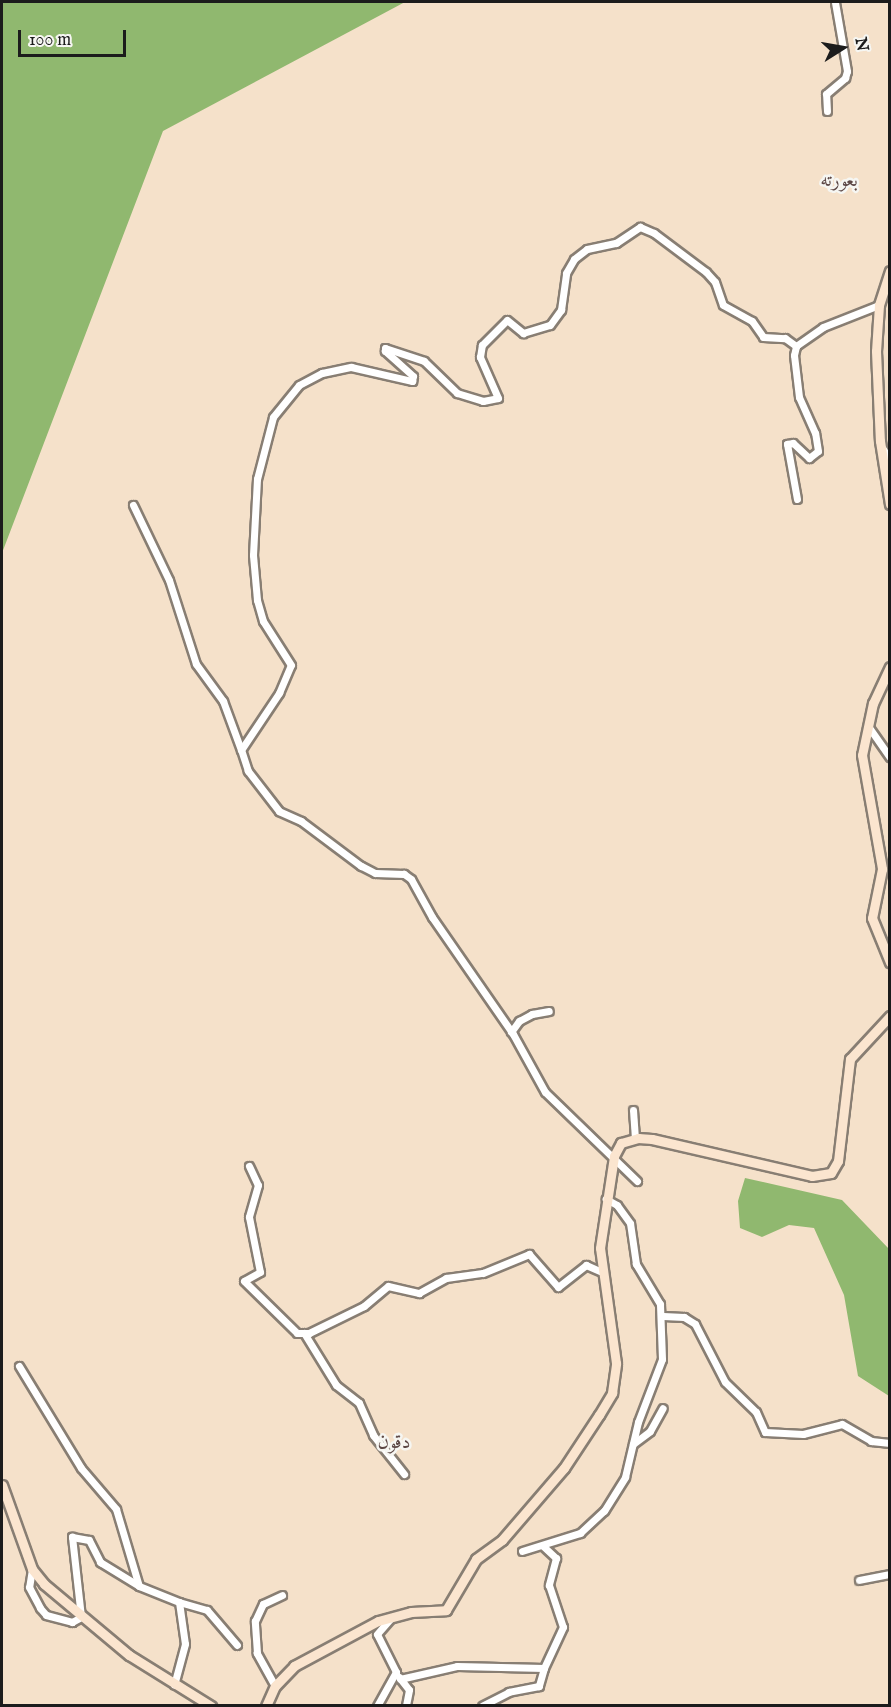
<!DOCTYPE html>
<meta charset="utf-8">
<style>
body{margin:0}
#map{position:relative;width:891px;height:1707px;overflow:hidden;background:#f5e1ca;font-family:"IM FELL English",Amiri,serif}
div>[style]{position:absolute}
.forest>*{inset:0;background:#90b86f}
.roads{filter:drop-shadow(2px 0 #887e73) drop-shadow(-2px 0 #887e73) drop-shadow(0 2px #887e73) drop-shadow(0 -2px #887e73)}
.minor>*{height:7px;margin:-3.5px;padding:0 3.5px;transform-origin:3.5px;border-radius:3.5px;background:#fff}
.secondary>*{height:9px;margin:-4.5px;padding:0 4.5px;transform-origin:4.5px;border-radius:4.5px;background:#fbe5cf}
span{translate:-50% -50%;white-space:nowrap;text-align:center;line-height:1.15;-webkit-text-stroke:5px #f6f6f2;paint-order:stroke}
.quarter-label{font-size:20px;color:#5c4745}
.frame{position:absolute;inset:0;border:3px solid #1c1c1c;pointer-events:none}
.north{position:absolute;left:813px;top:18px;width:60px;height:60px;-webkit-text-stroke:4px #f6f6f2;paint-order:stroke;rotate:79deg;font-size:16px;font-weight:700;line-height:24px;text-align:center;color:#1c1c1c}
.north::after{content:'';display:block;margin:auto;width:21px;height:27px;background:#1c1c1c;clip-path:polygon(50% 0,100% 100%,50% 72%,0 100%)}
.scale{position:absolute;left:18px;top:30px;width:108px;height:27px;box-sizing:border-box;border:3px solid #1c1c1c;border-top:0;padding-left:8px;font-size:18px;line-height:21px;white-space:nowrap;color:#1c1c1c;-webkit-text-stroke:4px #f6f6f2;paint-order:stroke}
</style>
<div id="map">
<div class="forest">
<i style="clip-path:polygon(2px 2px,405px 2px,163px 131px,2px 553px)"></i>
<i style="clip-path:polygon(745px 1178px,842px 1200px,889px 1249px,889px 1396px,858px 1376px,844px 1295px,814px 1228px,789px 1225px,762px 1237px,740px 1228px,738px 1201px)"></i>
</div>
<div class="roads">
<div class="minor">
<i style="left:827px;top:111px;width:17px;rotate:-93deg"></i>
<i style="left:826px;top:94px;width:25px;rotate:-40deg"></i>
<i style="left:845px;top:78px;width:7px;rotate:-74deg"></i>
<i style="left:847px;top:71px;width:70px;rotate:-99.9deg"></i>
<i style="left:883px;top:449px;width:14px;rotate:60deg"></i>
<i style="left:797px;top:499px;width:56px;rotate:-100.3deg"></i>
<i style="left:787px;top:444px;width:6px;rotate:-9deg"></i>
<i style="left:793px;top:443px;width:22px;rotate:43deg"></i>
<i style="left:809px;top:458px;width:11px;rotate:-38deg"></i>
<i style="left:818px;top:451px;width:18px;rotate:-99deg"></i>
<i style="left:815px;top:433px;width:39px;rotate:-114deg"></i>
<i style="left:799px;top:397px;width:42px;rotate:-96.8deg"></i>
<i style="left:794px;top:355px;width:9px;rotate:-77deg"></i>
<i style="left:796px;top:346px;width:33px;rotate:-35deg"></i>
<i style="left:823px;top:327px;width:60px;rotate:-21.4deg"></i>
<i style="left:133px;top:505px;width:83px;rotate:64.4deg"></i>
<i style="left:169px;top:580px;width:88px;rotate:72.2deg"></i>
<i style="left:196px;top:664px;width:46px;rotate:53.9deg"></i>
<i style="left:223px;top:701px;width:52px;rotate:69.8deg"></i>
<i style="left:868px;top:726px;width:38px;rotate:55deg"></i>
<i style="left:511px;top:1032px;width:14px;rotate:-54deg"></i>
<i style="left:519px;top:1021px;width:15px;rotate:-28deg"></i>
<i style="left:532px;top:1014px;width:17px;rotate:-10deg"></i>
<i style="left:633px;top:1110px;width:28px;rotate:86deg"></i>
<i style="left:249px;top:1166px;width:21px;rotate:65deg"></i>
<i style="left:258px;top:1185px;width:33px;rotate:106deg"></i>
<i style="left:249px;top:1217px;width:56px;rotate:78.7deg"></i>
<i style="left:260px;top:1272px;width:18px;rotate:151deg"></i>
<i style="left:244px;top:1281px;width:74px;rotate:44.5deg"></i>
<i style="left:297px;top:1333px;width:12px"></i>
<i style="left:309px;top:1333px;width:61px;rotate:-26.1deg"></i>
<i style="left:364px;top:1306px;width:31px;rotate:-40deg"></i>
<i style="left:388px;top:1286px;width:32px;rotate:13deg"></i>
<i style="left:419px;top:1293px;width:31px;rotate:-29deg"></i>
<i style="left:446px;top:1278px;width:37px;rotate:-8deg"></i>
<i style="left:483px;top:1273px;width:50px;rotate:-22.4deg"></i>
<i style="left:529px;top:1254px;width:44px;rotate:48.7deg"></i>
<i style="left:558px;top:1287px;width:36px;rotate:-38deg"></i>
<i style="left:586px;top:1265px;width:17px;rotate:24deg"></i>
<i style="left:637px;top:1181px;width:128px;rotate:-135.9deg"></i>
<i style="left:545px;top:1092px;width:66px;rotate:-118.9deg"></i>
<i style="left:513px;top:1034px;width:142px;rotate:-124.7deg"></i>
<i style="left:432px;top:917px;width:43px;rotate:-118.9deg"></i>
<i style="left:411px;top:879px;width:9px;rotate:-144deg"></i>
<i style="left:404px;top:874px;width:29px;rotate:-178deg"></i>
<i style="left:375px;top:873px;width:16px;rotate:-153deg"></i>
<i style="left:361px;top:866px;width:75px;rotate:-143.1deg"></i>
<i style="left:301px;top:821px;width:24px;rotate:-156deg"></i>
<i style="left:279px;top:811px;width:51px;rotate:-127.8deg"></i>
<i style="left:248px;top:771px;width:22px;rotate:-108deg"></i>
<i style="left:241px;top:750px;width:69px;rotate:-56.3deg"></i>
<i style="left:279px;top:693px;width:30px;rotate:-67deg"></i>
<i style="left:291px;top:665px;width:52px;rotate:-122.5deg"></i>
<i style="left:263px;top:621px;width:22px;rotate:-106deg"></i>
<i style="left:257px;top:600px;width:45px;rotate:-95.1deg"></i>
<i style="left:253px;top:555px;width:76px;rotate:-87deg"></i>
<i style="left:257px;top:479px;width:64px;rotate:-75.5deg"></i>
<i style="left:273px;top:417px;width:41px;rotate:-50.9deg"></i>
<i style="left:299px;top:385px;width:26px;rotate:-28deg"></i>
<i style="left:322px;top:373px;width:30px;rotate:-12deg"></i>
<i style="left:351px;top:367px;width:63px;rotate:12.9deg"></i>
<i style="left:412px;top:381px;width:5px;rotate:-79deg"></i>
<i style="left:413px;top:376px;width:38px;rotate:-138deg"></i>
<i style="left:385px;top:351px;width:3px;rotate:-90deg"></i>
<i style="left:385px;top:348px;width:41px;rotate:18.4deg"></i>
<i style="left:424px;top:361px;width:46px;rotate:44.1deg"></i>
<i style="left:457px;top:393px;width:27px;rotate:17deg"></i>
<i style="left:483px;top:401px;width:15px;rotate:-11deg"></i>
<i style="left:498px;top:398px;width:45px;rotate:-113.7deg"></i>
<i style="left:480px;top:357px;width:12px;rotate:-81deg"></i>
<i style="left:482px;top:345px;width:35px;rotate:-45deg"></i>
<i style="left:507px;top:320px;width:21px;rotate:39deg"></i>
<i style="left:523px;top:333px;width:28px;rotate:-17deg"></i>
<i style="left:550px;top:325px;width:19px;rotate:-54deg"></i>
<i style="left:561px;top:310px;width:37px;rotate:-82deg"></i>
<i style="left:566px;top:273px;width:16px;rotate:-60deg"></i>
<i style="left:574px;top:259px;width:16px;rotate:-38deg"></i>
<i style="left:587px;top:249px;width:30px;rotate:-12deg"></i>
<i style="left:616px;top:243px;width:29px;rotate:-34deg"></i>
<i style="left:640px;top:227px;width:15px;rotate:23deg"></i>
<i style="left:654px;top:233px;width:65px;rotate:36.9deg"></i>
<i style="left:706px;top:272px;width:13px;rotate:48deg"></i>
<i style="left:715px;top:282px;width:24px;rotate:71deg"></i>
<i style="left:723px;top:305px;width:33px;rotate:29deg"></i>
<i style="left:752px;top:321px;width:19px;rotate:55deg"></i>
<i style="left:763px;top:337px;width:22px;rotate:3deg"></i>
<i style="left:785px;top:338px;width:14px;rotate:36deg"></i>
<i style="left:663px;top:1316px;width:21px;rotate:3deg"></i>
<i style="left:684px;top:1317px;width:13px;rotate:32deg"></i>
<i style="left:695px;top:1324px;width:65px;rotate:62.7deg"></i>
<i style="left:725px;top:1382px;width:43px;rotate:44.1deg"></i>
<i style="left:756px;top:1412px;width:22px;rotate:66deg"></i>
<i style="left:765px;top:1432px;width:38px;rotate:3deg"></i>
<i style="left:803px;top:1434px;width:40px;rotate:-14.4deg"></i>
<i style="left:842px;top:1424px;width:34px;rotate:30deg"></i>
<i style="left:871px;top:1441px;width:19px;rotate:6deg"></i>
<i style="left:304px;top:1333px;width:61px;rotate:58.4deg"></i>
<i style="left:336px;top:1385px;width:29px;rotate:38deg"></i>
<i style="left:359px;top:1403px;width:35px;rotate:66deg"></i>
<i style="left:373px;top:1435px;width:50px;rotate:51.5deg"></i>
<i style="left:19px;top:1366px;width:119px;rotate:58.7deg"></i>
<i style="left:81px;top:1468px;width:54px;rotate:49.5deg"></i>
<i style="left:116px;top:1509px;width:80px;rotate:73.4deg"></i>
<i style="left:139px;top:1586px;width:43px;rotate:21.8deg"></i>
<i style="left:179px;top:1602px;width:42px;rotate:81.9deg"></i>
<i style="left:185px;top:1644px;width:42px;rotate:105deg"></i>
<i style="left:633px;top:1444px;width:21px;rotate:-37deg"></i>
<i style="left:650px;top:1431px;width:26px;rotate:-61deg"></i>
<i style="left:543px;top:1546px;width:18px;rotate:43deg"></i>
<i style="left:556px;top:1558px;width:28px;rotate:105deg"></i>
<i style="left:549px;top:1585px;width:44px;rotate:71.6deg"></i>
<i style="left:563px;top:1627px;width:45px;rotate:114.9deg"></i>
<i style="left:522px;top:1551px;width:61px;rotate:-17.2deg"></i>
<i style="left:580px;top:1533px;width:33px;rotate:-43deg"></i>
<i style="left:604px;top:1511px;width:40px;rotate:-58deg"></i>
<i style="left:625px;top:1477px;width:57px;rotate:-76.7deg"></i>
<i style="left:638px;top:1422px;width:67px;rotate:-69.1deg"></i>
<i style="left:662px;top:1359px;width:55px;rotate:-92.1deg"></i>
<i style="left:660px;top:1304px;width:47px;rotate:-121deg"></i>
<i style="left:636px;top:1264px;width:41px;rotate:-98.3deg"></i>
<i style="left:630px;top:1223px;width:22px;rotate:-126deg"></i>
<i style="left:617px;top:1205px;width:13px;rotate:-151deg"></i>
<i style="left:32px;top:1569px;width:18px;rotate:99deg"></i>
<i style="left:29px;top:1587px;width:24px;rotate:62deg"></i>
<i style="left:40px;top:1608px;width:9px;rotate:49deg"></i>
<i style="left:46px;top:1615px;width:27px;rotate:15deg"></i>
<i style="left:72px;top:1622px;width:10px;rotate:-29deg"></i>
<i style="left:81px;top:1617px;width:81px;rotate:-96.4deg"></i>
<i style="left:72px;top:1537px;width:17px;rotate:10deg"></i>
<i style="left:89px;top:1540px;width:25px;rotate:63deg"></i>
<i style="left:100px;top:1562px;width:46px;rotate:31.6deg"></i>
<i style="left:859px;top:1580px;width:32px;rotate:-11deg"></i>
<i style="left:179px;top:1602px;width:29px;rotate:16deg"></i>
<i style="left:207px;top:1610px;width:46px;rotate:49.4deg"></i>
<i style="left:399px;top:1677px;width:16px;rotate:52deg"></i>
<i style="left:409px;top:1690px;width:16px;rotate:101deg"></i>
<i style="left:400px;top:1679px;width:58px;rotate:-12.8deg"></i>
<i style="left:457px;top:1666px;width:87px;rotate:1.3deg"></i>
<i style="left:544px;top:1668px;width:19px;rotate:106deg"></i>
<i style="left:539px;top:1686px;width:31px;rotate:169deg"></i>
<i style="left:509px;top:1692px;width:30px;rotate:153deg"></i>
<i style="left:275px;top:1686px;width:38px;rotate:-119deg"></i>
<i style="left:257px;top:1653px;width:32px;rotate:-94deg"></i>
<i style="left:255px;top:1621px;width:19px;rotate:-65deg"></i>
<i style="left:263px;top:1604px;width:21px;rotate:-25deg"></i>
<i style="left:377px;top:1706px;width:39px;rotate:-61deg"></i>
<i style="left:396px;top:1672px;width:42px;rotate:-116.6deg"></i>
<i style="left:377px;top:1634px;width:20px;rotate:-49deg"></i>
</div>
<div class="secondary">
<i style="left:890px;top:271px;width:36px;rotate:108deg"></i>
<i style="left:879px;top:305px;width:46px;rotate:93.7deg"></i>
<i style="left:876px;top:351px;width:90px;rotate:87.5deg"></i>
<i style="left:880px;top:441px;width:64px;rotate:81deg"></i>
<i style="left:890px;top:667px;width:40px;rotate:115deg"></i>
<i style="left:873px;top:703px;width:53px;rotate:101.9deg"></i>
<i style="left:862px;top:755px;width:116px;rotate:80deg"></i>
<i style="left:882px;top:869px;width:50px;rotate:101.5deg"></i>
<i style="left:872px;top:918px;width:48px;rotate:67.8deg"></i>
<i style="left:2px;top:1485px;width:89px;rotate:70.3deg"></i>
<i style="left:32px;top:1569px;width:19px;rotate:51deg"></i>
<i style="left:44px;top:1584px;width:111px;rotate:39.9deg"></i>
<i style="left:129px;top:1655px;width:97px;rotate:31.9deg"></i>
<i style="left:266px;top:1706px;width:22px;rotate:-66deg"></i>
<i style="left:275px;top:1686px;width:28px;rotate:-46deg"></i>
<i style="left:294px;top:1666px;width:95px;rotate:-28.2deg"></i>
<i style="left:378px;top:1621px;width:34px;rotate:-15deg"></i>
<i style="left:411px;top:1612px;width:35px;rotate:-3deg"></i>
<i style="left:446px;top:1610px;width:59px;rotate:-59.5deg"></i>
<i style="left:476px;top:1559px;width:32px;rotate:-36deg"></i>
<i style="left:502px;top:1540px;width:95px;rotate:-49.3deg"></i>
<i style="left:564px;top:1468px;width:64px;rotate:-56.6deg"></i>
<i style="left:599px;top:1415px;width:26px;rotate:-59deg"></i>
<i style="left:612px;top:1393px;width:30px;rotate:-82deg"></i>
<i style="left:616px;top:1363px;width:116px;rotate:-97.9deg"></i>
<i style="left:600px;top:1248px;width:93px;rotate:-81.3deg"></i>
<i style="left:614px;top:1156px;width:15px;rotate:-62deg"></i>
<i style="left:621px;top:1143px;width:18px;rotate:-16deg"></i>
<i style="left:638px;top:1138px;width:14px;rotate:4deg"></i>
<i style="left:652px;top:1139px;width:164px;rotate:13deg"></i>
<i style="left:812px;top:1176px;width:19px;rotate:-9deg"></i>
<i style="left:831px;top:1173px;width:14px;rotate:-60deg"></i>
<i style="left:838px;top:1161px;width:103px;rotate:-83.3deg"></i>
<i style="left:850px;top:1059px;width:59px;rotate:-47.1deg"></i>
</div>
</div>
<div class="quarter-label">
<span style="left:839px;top:180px">بعورته</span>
<span style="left:394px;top:1442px">دقون</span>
</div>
<div class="frame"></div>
<div class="north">N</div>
<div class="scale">100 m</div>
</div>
